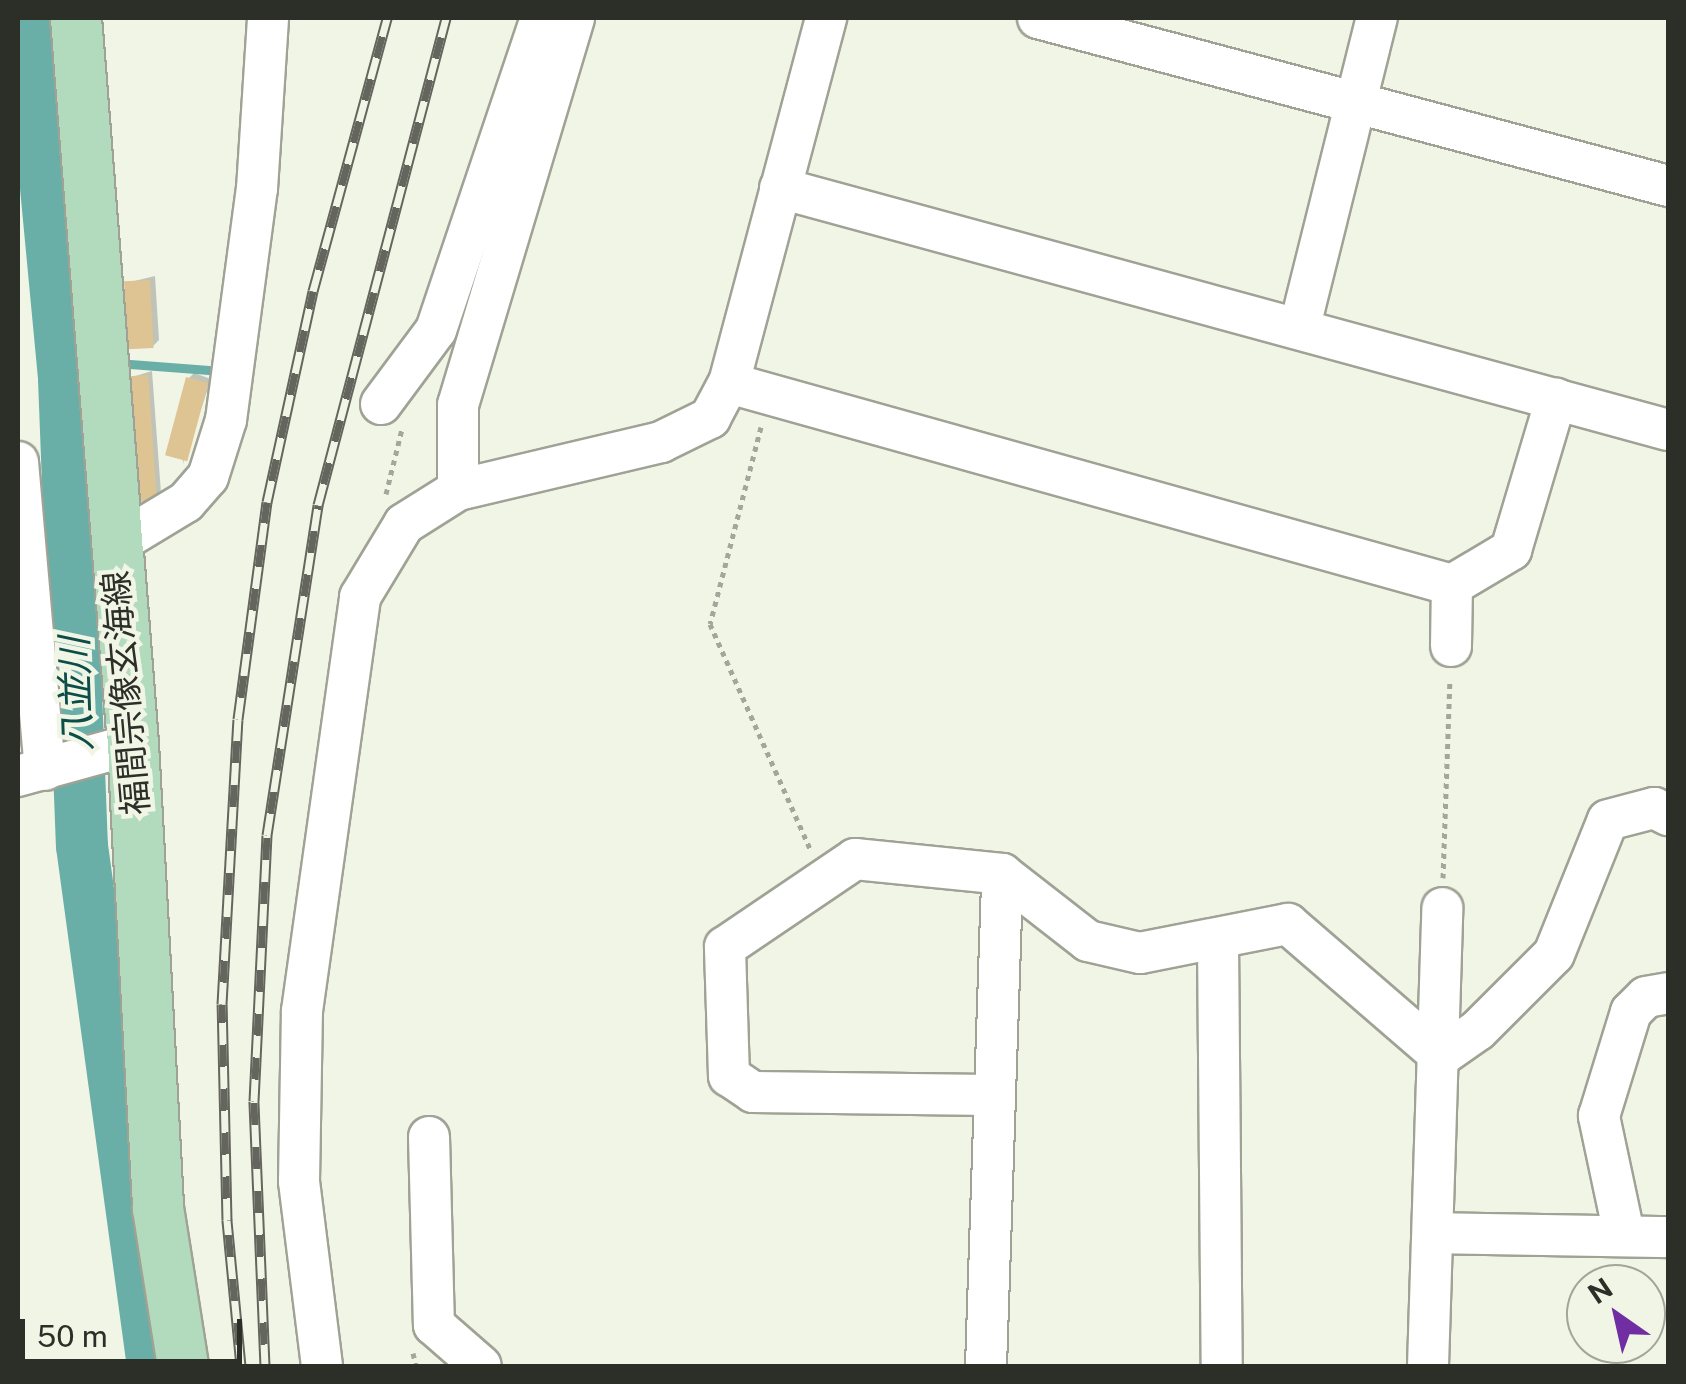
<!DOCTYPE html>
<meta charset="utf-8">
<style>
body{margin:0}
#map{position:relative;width:1686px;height:1384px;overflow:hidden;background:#f1f5e6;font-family:"Public Sans","Noto Sans JP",sans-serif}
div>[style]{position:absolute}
.shadow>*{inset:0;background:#0003}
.stream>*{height:9px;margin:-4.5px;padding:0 4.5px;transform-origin:4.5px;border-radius:4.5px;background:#69afa7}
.river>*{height:52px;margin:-26px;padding:0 26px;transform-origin:26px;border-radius:26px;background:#69afa7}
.building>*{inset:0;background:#dec492;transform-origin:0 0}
.path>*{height:5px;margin-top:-2.5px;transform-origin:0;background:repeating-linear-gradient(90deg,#a3a69b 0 5px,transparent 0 10px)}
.roads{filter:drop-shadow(2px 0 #9fa294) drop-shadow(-2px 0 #9fa294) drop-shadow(0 2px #9fa294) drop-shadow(0 -2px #9fa294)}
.minor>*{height:40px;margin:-20px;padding:0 20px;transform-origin:20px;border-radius:20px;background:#fff}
.major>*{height:50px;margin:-25px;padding:0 25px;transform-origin:25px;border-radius:25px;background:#b2dbbe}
.rail>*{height:11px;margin-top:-5.5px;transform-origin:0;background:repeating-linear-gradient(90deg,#f1f5e6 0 22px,#64665e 0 44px);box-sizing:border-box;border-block:2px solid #64665e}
span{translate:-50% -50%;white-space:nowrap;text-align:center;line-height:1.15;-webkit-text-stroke:9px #f1f5e6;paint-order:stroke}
.street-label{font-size:35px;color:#2c2e28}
.water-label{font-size:38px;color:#0d4d48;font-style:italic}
.frame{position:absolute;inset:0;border:20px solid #2c2e28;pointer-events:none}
.north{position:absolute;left:1566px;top:1264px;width:100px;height:100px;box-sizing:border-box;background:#f1f5e6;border:2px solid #a2a59a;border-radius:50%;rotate:326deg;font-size:28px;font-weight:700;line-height:40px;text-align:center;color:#2c2e28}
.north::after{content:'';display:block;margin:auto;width:35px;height:45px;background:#712ea2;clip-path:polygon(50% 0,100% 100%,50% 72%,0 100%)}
.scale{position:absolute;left:20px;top:1319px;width:222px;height:45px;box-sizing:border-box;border:5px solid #2c2e28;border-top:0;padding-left:12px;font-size:30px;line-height:35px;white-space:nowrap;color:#2c2e28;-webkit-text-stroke:8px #f1f5e6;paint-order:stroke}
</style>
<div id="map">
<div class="shadow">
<i style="clip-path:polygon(155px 276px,159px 340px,153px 346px,126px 283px)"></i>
<i style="clip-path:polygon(152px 371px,161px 493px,156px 499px,132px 377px)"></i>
<i style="clip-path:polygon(194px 373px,211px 379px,183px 464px,188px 379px)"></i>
</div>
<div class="stream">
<i style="left:63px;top:359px;width:24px;rotate:5deg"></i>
<i style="left:117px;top:363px;width:92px;rotate:4.4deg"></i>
</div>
<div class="river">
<i style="left:30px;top:18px;width:363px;rotate:84.6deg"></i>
<i style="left:64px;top:379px;width:467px;rotate:87.8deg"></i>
<i style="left:82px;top:846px;width:525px;rotate:82.23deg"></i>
</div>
<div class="building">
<i style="left:150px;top:280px;width:68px;height:26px;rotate:87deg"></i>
<i style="left:148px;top:375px;width:126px;height:19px;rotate:86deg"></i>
<i style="left:186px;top:377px;width:23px;height:81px;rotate:15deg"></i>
</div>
<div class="path">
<i style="left:761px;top:427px;width:203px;rotate:104.5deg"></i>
<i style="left:710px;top:624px;width:246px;rotate:66deg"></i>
<i style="left:386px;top:494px;width:67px;rotate:-76.2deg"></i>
<i style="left:1443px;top:878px;width:199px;rotate:-88deg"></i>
<i style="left:413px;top:1353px;width:13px;rotate:77deg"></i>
</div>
<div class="roads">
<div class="minor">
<i style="left:1038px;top:18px;width:652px;rotate:14.93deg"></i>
<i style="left:780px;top:188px;width:920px;rotate:15.24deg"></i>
<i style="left:1300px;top:326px;width:317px;rotate:-76deg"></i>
<i style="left:729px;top:383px;width:751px;rotate:15.61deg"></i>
<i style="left:1452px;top:585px;width:69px;rotate:-30.7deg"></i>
<i style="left:1511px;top:550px;width:158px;rotate:-73.4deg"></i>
<i style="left:381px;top:404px;width:92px;rotate:-53.4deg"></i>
<i style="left:436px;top:330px;width:329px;rotate:-71.4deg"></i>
<i style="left:18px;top:462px;width:309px;rotate:85deg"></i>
<i style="left:458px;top:490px;width:85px;rotate:-90deg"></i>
<i style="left:458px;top:405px;width:404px;rotate:-73.3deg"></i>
<i style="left:113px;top:546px;width:85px;rotate:-31.1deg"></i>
<i style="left:186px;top:502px;width:33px;rotate:-49deg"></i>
<i style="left:208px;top:477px;width:60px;rotate:-72.5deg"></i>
<i style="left:226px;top:420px;width:233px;rotate:-82.4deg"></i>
<i style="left:257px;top:189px;width:171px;rotate:-86.3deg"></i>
<i style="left:1451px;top:646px;width:61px;rotate:-89.1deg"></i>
<i style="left:18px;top:776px;width:119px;rotate:-15.5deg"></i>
<i style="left:1218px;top:941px;width:425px;rotate:89.5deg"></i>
<i style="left:1441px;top:1056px;width:45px;rotate:-35.1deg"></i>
<i style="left:1478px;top:1030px;width:107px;rotate:-45deg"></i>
<i style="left:1554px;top:954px;width:144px;rotate:-68.1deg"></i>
<i style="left:1608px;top:820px;width:48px;rotate:-14.6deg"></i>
<i style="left:1654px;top:808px;width:16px;rotate:27deg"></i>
<i style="left:991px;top:1095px;width:238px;rotate:-179.3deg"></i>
<i style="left:753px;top:1092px;width:29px;rotate:-146deg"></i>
<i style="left:729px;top:1076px;width:129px;rotate:-91.8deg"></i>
<i style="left:725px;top:947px;width:157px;rotate:-34.1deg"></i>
<i style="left:855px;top:859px;width:148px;rotate:5.8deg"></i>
<i style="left:1002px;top:874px;width:109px;rotate:37.9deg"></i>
<i style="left:1088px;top:941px;width:53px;rotate:13deg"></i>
<i style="left:1140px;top:953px;width:151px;rotate:-11.1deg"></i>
<i style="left:1288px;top:924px;width:202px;rotate:40.8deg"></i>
<i style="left:429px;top:1137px;width:188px;rotate:88.5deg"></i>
<i style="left:434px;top:1325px;width:62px;rotate:41.1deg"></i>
<i style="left:1433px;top:1233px;width:235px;rotate:1deg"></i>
<i style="left:1624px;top:1234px;width:121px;rotate:-102deg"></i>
<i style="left:1599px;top:1116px;width:109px;rotate:-72.9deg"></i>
<i style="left:1631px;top:1012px;width:21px;rotate:-45deg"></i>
<i style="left:1646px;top:997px;width:22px;rotate:-10deg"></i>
<i style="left:322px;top:1366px;width:186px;rotate:-97.1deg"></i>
<i style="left:299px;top:1181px;width:170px;rotate:-89deg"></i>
<i style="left:302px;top:1011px;width:418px;rotate:-82deg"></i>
<i style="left:360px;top:597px;width:85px;rotate:-58.9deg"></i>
<i style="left:404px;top:524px;width:64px;rotate:-32.2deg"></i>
<i style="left:458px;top:490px;width:209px;rotate:-13.3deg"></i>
<i style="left:661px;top:442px;width:55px;rotate:-26.1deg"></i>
<i style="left:710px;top:418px;width:40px;rotate:-62deg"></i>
<i style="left:729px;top:383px;width:378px;rotate:-75.1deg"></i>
<i style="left:986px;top:1366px;width:492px;rotate:-88.1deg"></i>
<i style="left:1428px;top:1366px;width:458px;rotate:-88.2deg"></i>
</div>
<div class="major">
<i style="left:76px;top:18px;width:728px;rotate:85.51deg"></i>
<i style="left:133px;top:744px;width:465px;rotate:86.9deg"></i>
<i style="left:158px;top:1208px;width:160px;rotate:81deg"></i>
</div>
</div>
<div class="rail">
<i style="left:241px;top:1366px;width:147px;rotate:-95.5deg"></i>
<i style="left:227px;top:1220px;width:216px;rotate:-91.3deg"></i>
<i style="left:222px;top:1004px;width:285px;rotate:-86.8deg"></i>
<i style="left:238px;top:719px;width:219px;rotate:-82.4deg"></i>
<i style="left:267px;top:502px;width:216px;rotate:-77.7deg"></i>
<i style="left:313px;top:291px;width:283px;rotate:-74.8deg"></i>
<i style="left:265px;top:1366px;width:265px;rotate:-92.4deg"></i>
<i style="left:254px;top:1101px;width:266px;rotate:-87.2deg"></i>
<i style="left:267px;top:835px;width:334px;rotate:-81.2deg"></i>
<i style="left:318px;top:505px;width:504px;rotate:-75.27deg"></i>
</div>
<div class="street-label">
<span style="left:126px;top:693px;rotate:-95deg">福間宗像玄海線</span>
</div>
<div class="water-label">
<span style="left:76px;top:694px;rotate:-92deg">八並川</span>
</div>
<div class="frame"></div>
<div class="north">N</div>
<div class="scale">50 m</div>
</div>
